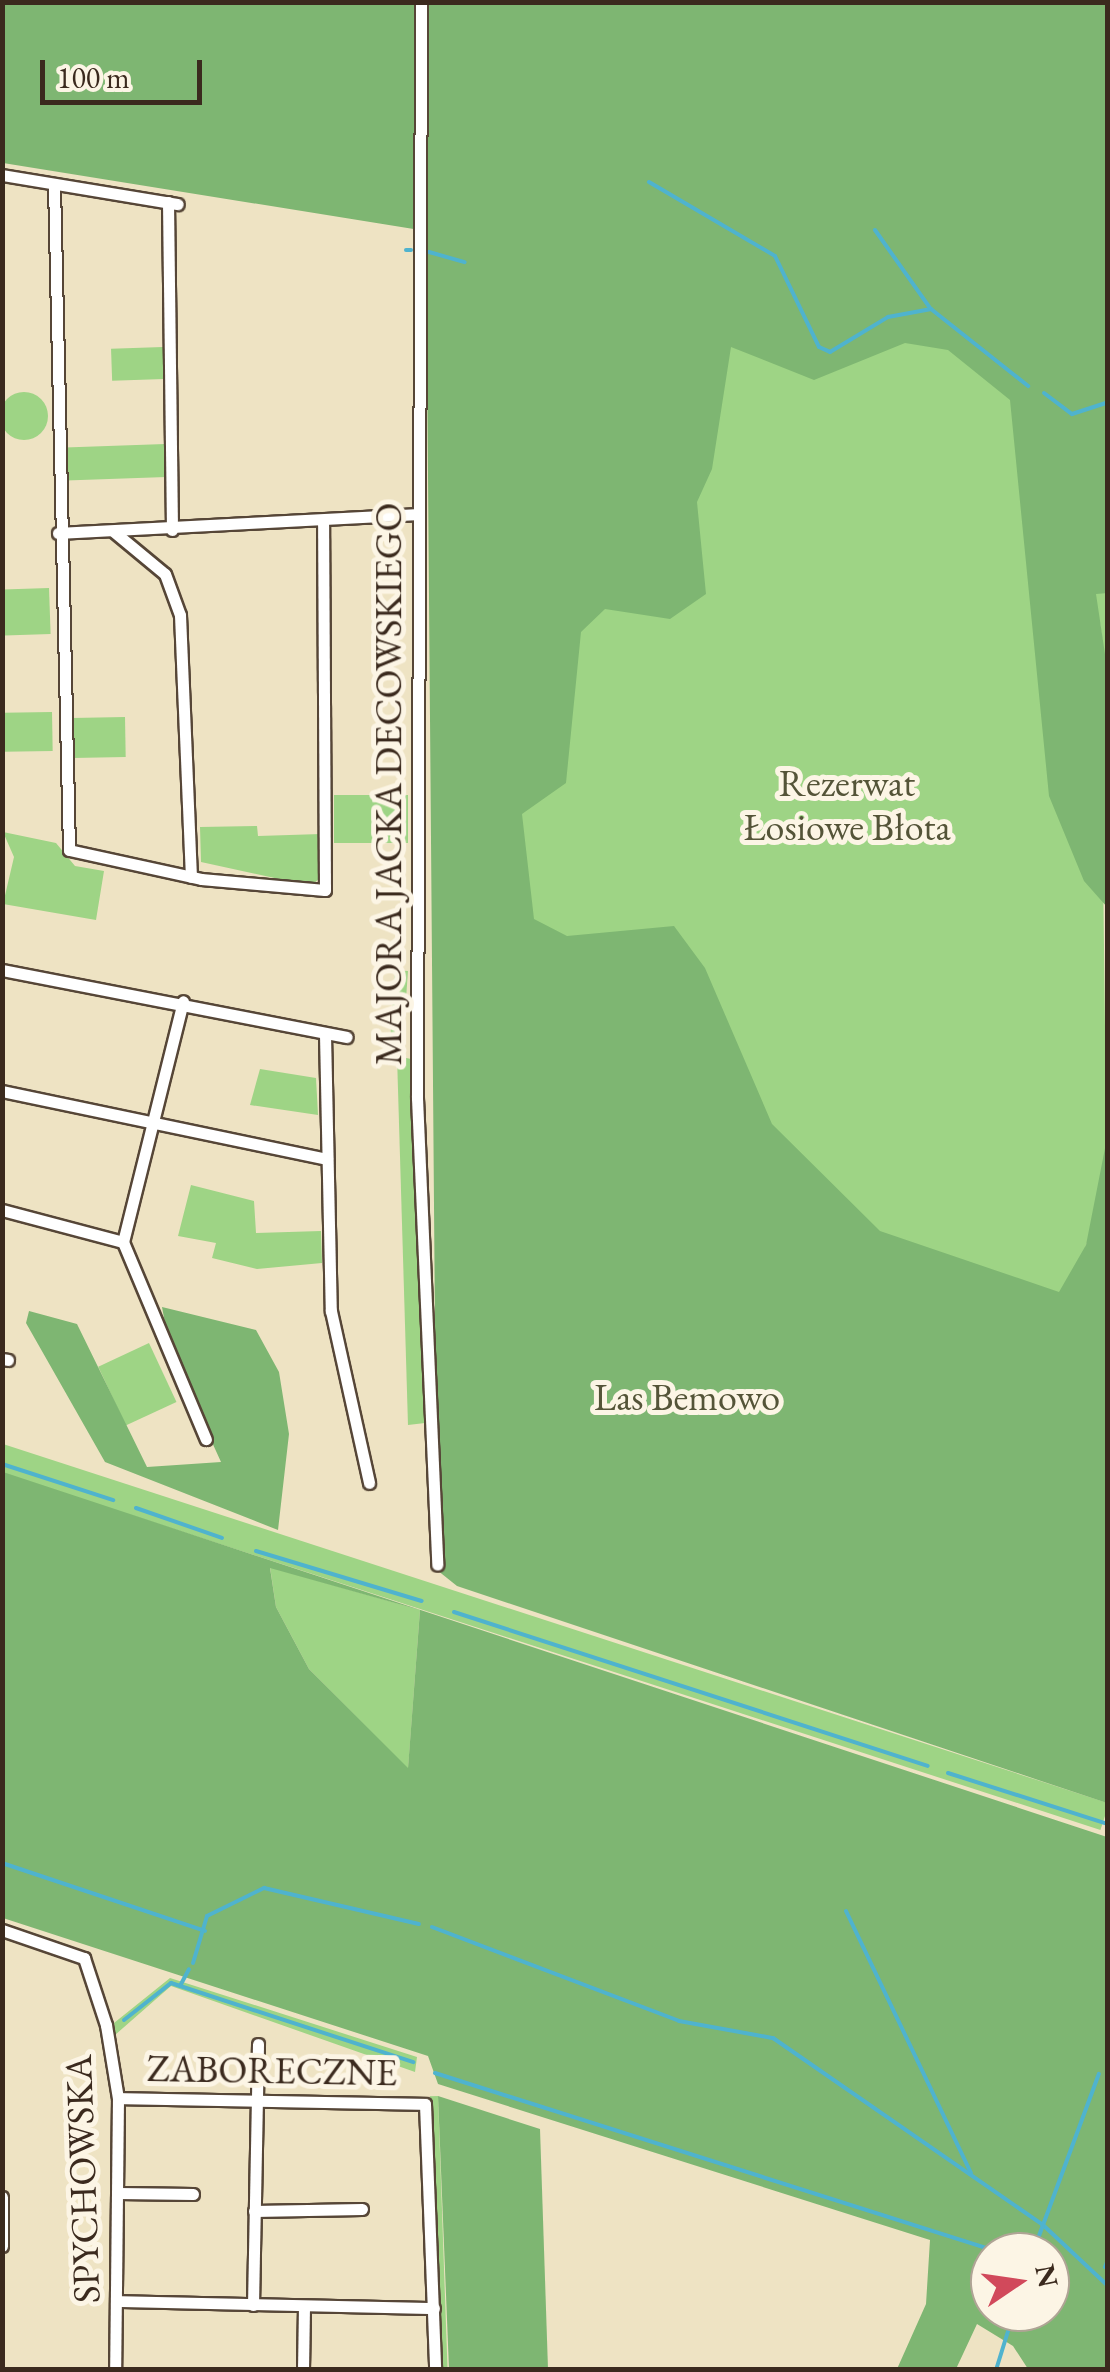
<!DOCTYPE html>
<meta charset="utf-8">
<style>
body{margin:0}
#map{position:relative;width:1110px;height:2372px;overflow:hidden;background:#eee3c3;font-family:"EB Garamond",serif}
div>[style]{position:absolute}
.green>*{inset:0;background:#9ed485;transform-origin:0 0}
.round{border-radius:50%}
.forest>*{inset:0;background:#7eb672}
.stream>*{height:4px;margin:-2px;padding:0 2px;transform-origin:2px;border-radius:2px;background:#4fb3ce}
.roads{filter:drop-shadow(2px 0 #564637) drop-shadow(-2px 0 #564637) drop-shadow(0 2px #564637) drop-shadow(0 -2px #564637)}
.street>*{height:11px;margin:-5.5px;padding:0 5.5px;transform-origin:5.5px;border-radius:5.5px;background:#fff}
span{translate:-50% -50%;white-space:nowrap;text-align:center;line-height:1.15;-webkit-text-stroke:10px #fcf5e5;paint-order:stroke}
.park-label{font-size:38px;color:#545438}
.street-label{font-size:38px;color:#3b2a1e}
.frame{position:absolute;inset:0;border:5px solid #3b2a1e;pointer-events:none}
.north{position:absolute;left:970px;top:2232px;width:100px;height:100px;box-sizing:border-box;background:#fcf5e5;border:2px solid #afa495;border-radius:50%;rotate:77deg;font-size:28px;font-weight:700;line-height:40px;text-align:center;color:#3b2a1e}
.north::after{content:'';display:block;margin:auto;width:35px;height:45px;background:#d1495b;clip-path:polygon(50% 0,100% 100%,50% 72%,0 100%)}
.scale{position:absolute;left:40px;top:60px;width:162px;height:45px;box-sizing:border-box;border:5px solid #3b2a1e;border-top:0;padding-left:12px;font-size:30px;line-height:35px;white-space:nowrap;color:#3b2a1e;-webkit-text-stroke:8px #fcf5e5;paint-order:stroke}
</style>
<div id="map">
<div class="green">
<i style="clip-path:polygon(919px 326px,1107px 416px,1107px 674px,1100px 623px,1107px 1188px,1067px 1297px,873px 1240px,517px 966px,518px 808px,578px 599px,687px 497px,724px 336px)"></i>
<i style="left:163px;top:347px;width:32px;height:52px;rotate:88deg"></i>
<i class="round" style="left:0;top:392px;width:48px;height:48px"></i>
<i style="left:165px;top:444px;width:33px;height:100px;rotate:88deg"></i>
<i style="left:49px;top:588px;width:46px;height:46px;rotate:88deg"></i>
<i style="left:52px;top:712px;width:39px;height:49px;rotate:89deg"></i>
<i style="left:125px;top:717px;width:40px;height:53px;rotate:89deg"></i>
<i style="left:408px;top:795px;width:48px;height:74px;rotate:90deg"></i>
<i style="clip-path:polygon(257px 826px,258px 836px,321px 834px,322px 876px,311px 886px,201px 862px,200px 827px)"></i>
<i style="clip-path:polygon(3px 832px,56px 843px,75px 866px,104px 871px,96px 920px,3px 904px,14px 857px)"></i>
<i style="left:395px;top:970px;width:13px;height:79px;rotate:4deg"></i>
<i style="clip-path:polygon(397px 1056px,411px 1059px,424px 1382px,425px 1423px,408px 1425px)"></i>
<i style="clip-path:polygon(260px 1069px,316px 1078px,318px 1115px,250px 1105px)"></i>
<i style="clip-path:polygon(191px 1185px,254px 1201px,256px 1233px,321px 1231px,322px 1263px,257px 1269px,212px 1258px,216px 1243px,178px 1236px)"></i>
<i style="left:149px;top:1343px;width:65px;height:56px;rotate:65deg"></i>
<i style="left:3px;top:1444px;width:1163px;height:28px;rotate:18deg"></i>
<i style="clip-path:polygon(270px 1567px,420px 1610px,408px 1769px,309px 1669px,276px 1607px)"></i>
<i style="clip-path:polygon(170px 1978px,417px 2057px,415px 2072px,171px 1986px,115px 2035px,114px 2023px)"></i>
<i style="left:438px;top:2096px;width:273px;height:8px;rotate:88deg"></i>
</div>
<div class="forest">
<i style="clip-path:polygon(2px 3px,1107px 3px,1108px 593px,1096px 594px,1108px 674px,1107px 907px,1084px 881px,1049px 796px,1010px 400px,948px 350px,905px 343px,814px 380px,731px 347px,712px 469px,697px 502px,706px 594px,670px 619px,605px 609px,581px 632px,566px 783px,522px 814px,534px 919px,567px 936px,674px 926px,705px 968px,772px 1124px,880px 1231px,1059px 1292px,1086px 1245px,1107px 1138px,1107px 1803px,457px 1586px,437px 1570px,426px 231px,3px 163px)"></i>
<i style="clip-path:polygon(162px 1307px,256px 1330px,279px 1372px,289px 1434px,278px 1530px,105px 1462px,26px 1323px,29px 1311px,77px 1324px,147px 1467px,221px 1462px,170px 1350px)"></i>
<i style="clip-path:polygon(evenodd,3px 1472px,1107px 1837px,1107px 2369px,1028px 2369px,1013px 2346px,977px 2324px,956px 2369px,897px 2369px,926px 2304px,930px 2240px,438px 2084px,428px 2056px,3px 1918px,3px 1472px,270px 1568px,420px 1610px,408px 1768px,309px 1669px,276px 1607px,270px 1568px,3px 1472px,990px 2252px,1050px 2252px,1050px 2312px,990px 2312px,990px 2252px)"></i>
<i style="clip-path:polygon(438px 2096px,540px 2129px,548px 2369px,449px 2369px)"></i>
</div>
<div class="stream">
<i style="left:649px;top:182px;width:146px;rotate:30.4deg"></i>
<i style="left:775px;top:256px;width:101px;rotate:64.2deg"></i>
<i style="left:819px;top:347px;width:12px;rotate:24deg"></i>
<i style="left:830px;top:352px;width:68px;rotate:-31.1deg"></i>
<i style="left:888px;top:317px;width:44px;rotate:-10.5deg"></i>
<i style="left:931px;top:309px;width:124px;rotate:38.4deg"></i>
<i style="left:875px;top:230px;width:95px;rotate:54.8deg"></i>
<i style="left:406px;top:250px;width:5px"></i>
<i style="left:429px;top:252px;width:37px;rotate:16deg"></i>
<i style="left:1044px;top:393px;width:35px;rotate:37deg"></i>
<i style="left:1072px;top:414px;width:38px;rotate:-18deg"></i>
<i style="left:2px;top:1464px;width:117px;rotate:18deg"></i>
<i style="left:136px;top:1508px;width:91px;rotate:19.2deg"></i>
<i style="left:256px;top:1551px;width:173px;rotate:16.8deg"></i>
<i style="left:454px;top:1612px;width:498px;rotate:18deg"></i>
<i style="left:948px;top:1773px;width:168px;rotate:17.7deg"></i>
<i style="left:2px;top:1863px;width:214px;rotate:18.5deg"></i>
<i style="left:846px;top:1911px;width:290px;rotate:64.5deg"></i>
<i style="left:432px;top:1927px;width:264px;rotate:20.8deg"></i>
<i style="left:679px;top:2021px;width:96px;rotate:10.3deg"></i>
<i style="left:773px;top:2038px;width:327px;rotate:34.7deg"></i>
<i style="left:1042px;top:2224px;width:91px;rotate:43.2deg"></i>
<i style="left:193px;top:1963px;width:49px;rotate:-73.4deg"></i>
<i style="left:207px;top:1916px;width:64px;rotate:-26.2deg"></i>
<i style="left:264px;top:1888px;width:159px;rotate:13.1deg"></i>
<i style="left:180px;top:1986px;width:19px;rotate:-62deg"></i>
<i style="left:124px;top:2020px;width:60px;rotate:-38.2deg"></i>
<i style="left:171px;top:1983px;width:255px;rotate:18.1deg"></i>
<i style="left:435px;top:2073px;width:592px;rotate:17.61deg"></i>
<i style="left:1033px;top:2252px;width:190px;rotate:-69.7deg"></i>
<i style="left:1105px;top:2267px;width:8px;rotate:-67deg"></i>
<i style="left:996px;top:2370px;width:61px;rotate:-72.8deg"></i>
</div>
<div class="roads">
<div class="street">
<i style="left:421px;top:2px;width:1096px;rotate:90.21deg"></i>
<i style="left:417px;top:1098px;width:467px;rotate:87.5deg"></i>
<i style="left:2px;top:175px;width:178px;rotate:9.4deg"></i>
<i style="left:54px;top:184px;width:666px;rotate:88.71deg"></i>
<i style="left:69px;top:850px;width:135px;rotate:12.4deg"></i>
<i style="left:201px;top:879px;width:124px;rotate:5.1deg"></i>
<i style="left:325px;top:890px;width:368px;rotate:-90.3deg"></i>
<i style="left:168px;top:202px;width:328px;rotate:89.3deg"></i>
<i style="left:113px;top:531px;width:67px;rotate:39.6deg"></i>
<i style="left:165px;top:574px;width:44px;rotate:69.9deg"></i>
<i style="left:180px;top:615px;width:262px;rotate:87.6deg"></i>
<i style="left:58px;top:533px;width:361px;rotate:-3deg"></i>
<i style="left:2px;top:970px;width:351px;rotate:11deg"></i>
<i style="left:325px;top:1034px;width:277px;rotate:88.8deg"></i>
<i style="left:331px;top:1311px;width:176px;rotate:77.5deg"></i>
<i style="left:2px;top:1091px;width:332px;rotate:11.8deg"></i>
<i style="left:2px;top:1210px;width:125px;rotate:14.8deg"></i>
<i style="left:123px;top:1242px;width:248px;rotate:-76deg"></i>
<i style="left:123px;top:1242px;width:214px;rotate:67.2deg"></i>
<i style="left:2px;top:1359px;width:6px;rotate:9deg"></i>
<i style="left:2px;top:1930px;width:87px;rotate:18.9deg"></i>
<i style="left:84px;top:1958px;width:71px;rotate:71.8deg"></i>
<i style="left:106px;top:2025px;width:74px;rotate:80.7deg"></i>
<i style="left:118px;top:2098px;width:272px;rotate:90.6deg"></i>
<i style="left:118px;top:2098px;width:307px;rotate:1.1deg"></i>
<i style="left:425px;top:2104px;width:266px;rotate:87.8deg"></i>
<i style="left:118px;top:2193px;width:75px;rotate:0.8deg"></i>
<i style="left:2px;top:2197px;width:49px;rotate:90deg"></i>
<i style="left:254px;top:2211px;width:108px;rotate:-1.1deg"></i>
<i style="left:116px;top:2301px;width:318px;rotate:1.3deg"></i>
<i style="left:253px;top:2305px;width:261px;rotate:-88.9deg"></i>
<i style="left:303px;top:2370px;width:63px;rotate:-89.1deg"></i>
</div>
</div>
<div class="park-label">
<span style="left:847px;top:805px">Rezerwat<br>Łosiowe Błota</span>
<span style="left:687px;top:1397px">Las Bemowo</span>
</div>
<div class="street-label">
<span style="left:388px;top:784px;rotate:-90deg">MAJORA JACKA DECOWSKIEGO</span>
<span style="left:272px;top:2070px;rotate:1deg">ZABORECZNE</span>
<span style="left:82px;top:2179px;rotate:-92deg">SPYCHOWSKA</span>
</div>
<div class="frame"></div>
<div class="north">N</div>
<div class="scale">100 m</div>
</div>
